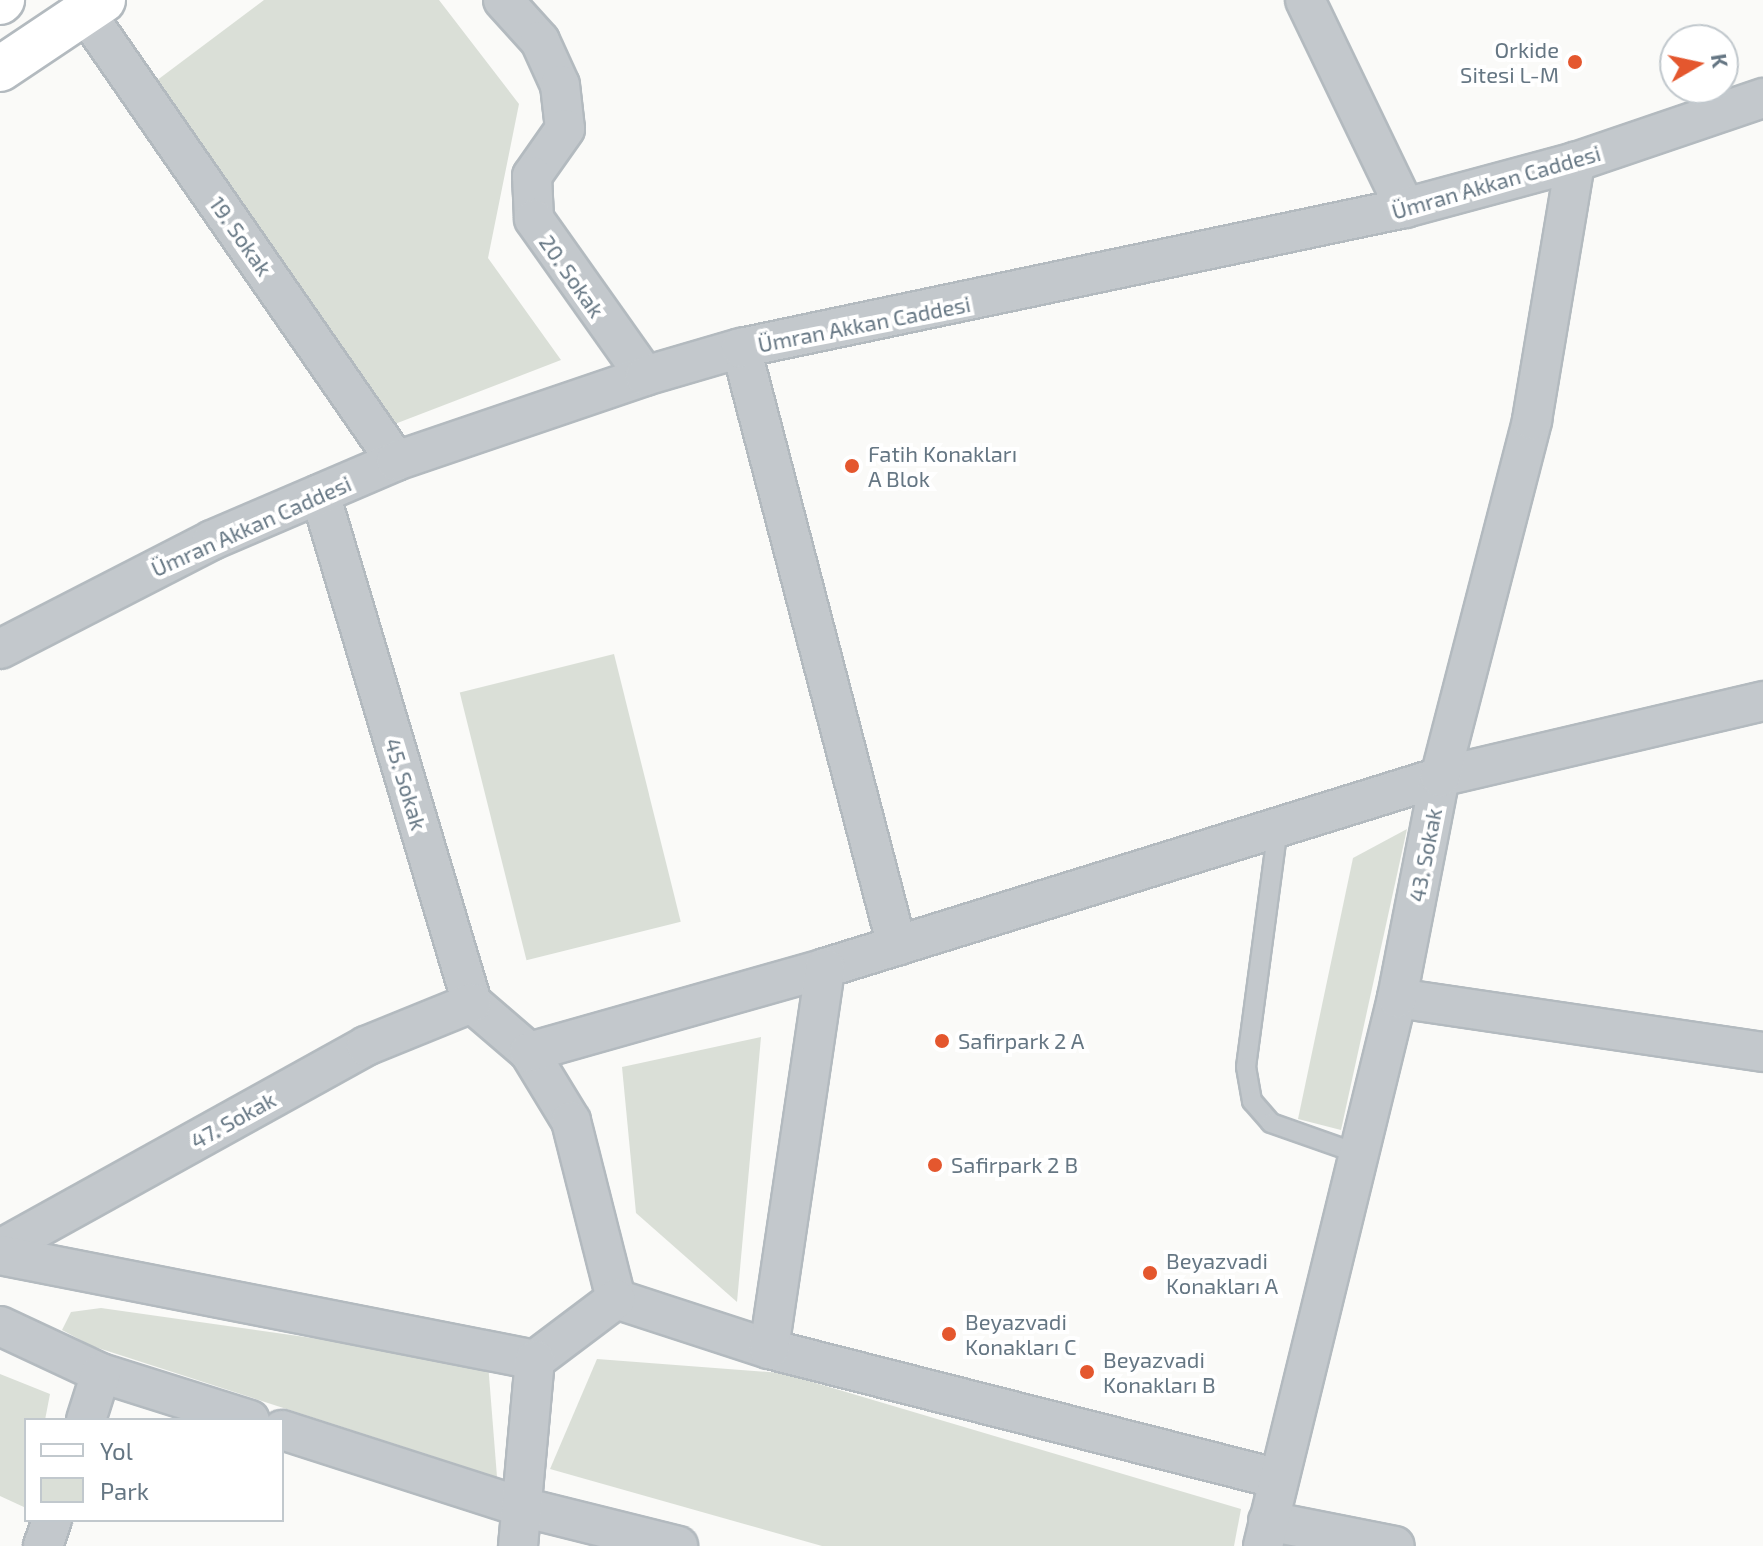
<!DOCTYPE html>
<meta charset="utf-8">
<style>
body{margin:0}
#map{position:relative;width:1763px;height:1546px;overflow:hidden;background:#fafaf8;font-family:"Exo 2",sans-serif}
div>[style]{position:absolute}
.green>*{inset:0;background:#dadfd7;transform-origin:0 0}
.roads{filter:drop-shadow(2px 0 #b3babf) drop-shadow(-2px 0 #b3babf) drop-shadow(0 2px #b3babf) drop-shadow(0 -2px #b3babf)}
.service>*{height:18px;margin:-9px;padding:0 9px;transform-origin:9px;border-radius:9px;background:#c3c8cc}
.minor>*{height:38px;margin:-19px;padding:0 19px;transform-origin:19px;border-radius:19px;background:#c3c8cc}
.secondary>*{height:44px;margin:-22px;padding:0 22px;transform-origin:22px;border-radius:22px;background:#fff}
.dots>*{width:22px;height:22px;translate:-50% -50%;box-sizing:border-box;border:4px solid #fff;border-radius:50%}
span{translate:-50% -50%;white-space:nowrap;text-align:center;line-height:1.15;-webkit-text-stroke:8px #fff;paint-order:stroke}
.poi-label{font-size:22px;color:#657683}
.right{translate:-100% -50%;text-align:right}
.left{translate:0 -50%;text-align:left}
.street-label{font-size:22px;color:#657683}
.legend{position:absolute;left:24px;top:1418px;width:260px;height:104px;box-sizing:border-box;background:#fff;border:2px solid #c1c8cd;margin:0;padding:10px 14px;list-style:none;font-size:24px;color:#657683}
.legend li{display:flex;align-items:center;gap:16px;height:40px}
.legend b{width:40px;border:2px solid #c1c8cd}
.north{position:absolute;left:1659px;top:24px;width:80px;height:80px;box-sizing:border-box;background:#fff;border:2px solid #c1c8cd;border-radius:50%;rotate:81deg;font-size:22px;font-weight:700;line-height:32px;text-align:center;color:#657683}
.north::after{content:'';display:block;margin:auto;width:28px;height:36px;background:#e4572e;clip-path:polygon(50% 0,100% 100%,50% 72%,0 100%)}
</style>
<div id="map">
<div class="green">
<i style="clip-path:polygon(264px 0,439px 0,519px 104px,488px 258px,561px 360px,387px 427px,148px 87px)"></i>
<i style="left:614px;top:654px;width:276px;height:159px;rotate:76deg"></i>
<i style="clip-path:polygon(1407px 829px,1341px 1130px,1298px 1119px,1353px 858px)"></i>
<i style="clip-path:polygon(761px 1037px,737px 1302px,636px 1213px,622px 1067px)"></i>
<i style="clip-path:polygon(101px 1308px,488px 1363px,497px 1477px,92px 1346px,62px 1330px,71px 1312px)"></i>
<i style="clip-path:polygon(597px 1359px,782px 1373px,1241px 1509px,1234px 1546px,822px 1546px,550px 1469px)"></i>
<i style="clip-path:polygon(0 1374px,50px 1394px,45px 1420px,26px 1420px,26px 1508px,0 1496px)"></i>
</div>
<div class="roads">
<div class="service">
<i style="left:1278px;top:827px;width:242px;rotate:97.6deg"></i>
<i style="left:1246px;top:1067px;width:35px;rotate:80deg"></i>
<i style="left:1252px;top:1101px;width:29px;rotate:49deg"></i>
<i style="left:1271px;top:1123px;width:93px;rotate:19.4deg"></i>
</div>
<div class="minor">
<i style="left:503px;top:0;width:55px;rotate:47.9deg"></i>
<i style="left:540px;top:41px;width:48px;rotate:65.6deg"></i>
<i style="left:560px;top:85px;width:44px;rotate:83.5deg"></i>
<i style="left:565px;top:129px;width:57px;rotate:125.1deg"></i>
<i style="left:532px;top:176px;width:43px;rotate:87.3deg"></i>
<i style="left:534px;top:219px;width:192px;rotate:54.7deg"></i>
<i style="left:1305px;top:0;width:231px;rotate:64.3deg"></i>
<i style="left:85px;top:12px;width:546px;rotate:55.29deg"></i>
<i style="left:741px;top:348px;width:618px;rotate:75.38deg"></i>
<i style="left:320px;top:494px;width:531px;rotate:73.37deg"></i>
<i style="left:472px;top:1003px;width:75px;rotate:40.7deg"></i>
<i style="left:529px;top:1052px;width:81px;rotate:58.7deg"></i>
<i style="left:571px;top:1121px;width:184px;rotate:75.8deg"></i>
<i style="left:616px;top:1299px;width:161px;rotate:18.1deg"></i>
<i style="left:769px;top:1349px;width:526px;rotate:14.3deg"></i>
<i style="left:0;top:649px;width:238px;rotate:-27.2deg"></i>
<i style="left:212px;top:540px;width:200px;rotate:-23.2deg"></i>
<i style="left:396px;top:461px;width:263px;rotate:-18.8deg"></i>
<i style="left:645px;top:376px;width:100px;rotate:-16.3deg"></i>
<i style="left:741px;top:348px;width:679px;rotate:-11.91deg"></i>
<i style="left:1405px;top:208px;width:176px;rotate:-15.1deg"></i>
<i style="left:1575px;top:162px;width:199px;rotate:-18.8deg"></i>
<i style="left:1397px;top:998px;width:370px;rotate:8.4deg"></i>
<i style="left:529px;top:1052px;width:308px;rotate:-15.8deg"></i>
<i style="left:825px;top:968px;width:644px;rotate:-17.25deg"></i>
<i style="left:1440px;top:777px;width:332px;rotate:-13.2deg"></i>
<i style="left:0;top:1249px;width:419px;rotate:-29deg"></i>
<i style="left:366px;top:1046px;width:114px;rotate:-22.1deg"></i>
<i style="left:0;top:1255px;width:545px;rotate:11.1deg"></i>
<i style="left:535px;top:1360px;width:101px;rotate:-37deg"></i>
<i style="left:0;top:1326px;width:111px;rotate:25deg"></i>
<i style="left:101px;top:1373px;width:156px;rotate:17.5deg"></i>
<i style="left:769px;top:1349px;width:385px;rotate:-81.6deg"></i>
<i style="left:86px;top:1420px;width:49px;rotate:-72.3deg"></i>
<i style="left:282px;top:1430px;width:252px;rotate:17.8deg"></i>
<i style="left:522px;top:1507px;width:161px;rotate:14deg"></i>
<i style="left:1268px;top:1521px;width:129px;rotate:11.1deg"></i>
<i style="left:43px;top:1546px;width:28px;rotate:-71deg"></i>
<i style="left:518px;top:1546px;width:187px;rotate:-84.8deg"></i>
<i style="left:1263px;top:1546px;width:564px;rotate:-76.26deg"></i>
<i style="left:1397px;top:998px;width:225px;rotate:-79deg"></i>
<i style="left:1440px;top:777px;width:369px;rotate:-75.5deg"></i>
<i style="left:1532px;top:420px;width:262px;rotate:-80.5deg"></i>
</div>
<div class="secondary">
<i style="left:0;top:2px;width:3px;rotate:-45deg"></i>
<i style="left:0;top:69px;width:124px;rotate:-33.8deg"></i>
</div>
</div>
<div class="dots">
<i style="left:1575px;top:62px;background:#e4572e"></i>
<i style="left:852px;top:466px;background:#e4572e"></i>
<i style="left:942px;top:1041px;background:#e4572e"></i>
<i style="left:935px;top:1165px;background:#e4572e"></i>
<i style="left:1150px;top:1273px;background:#e4572e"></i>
<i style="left:949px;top:1334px;background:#e4572e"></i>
<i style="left:1087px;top:1372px;background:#e4572e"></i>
</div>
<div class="poi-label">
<span class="right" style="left:1559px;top:62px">Orkide<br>Sitesi L-M</span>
<span class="left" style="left:868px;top:466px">Fatih Konakları<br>A Blok</span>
<span class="left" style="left:958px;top:1041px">Safirpark 2 A</span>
<span class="left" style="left:951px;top:1165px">Safirpark 2 B</span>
<span class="left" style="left:1166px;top:1273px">Beyazvadi<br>Konakları A</span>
<span class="left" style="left:965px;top:1334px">Beyazvadi<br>Konakları C</span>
<span class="left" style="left:1103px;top:1372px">Beyazvadi<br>Konakları B</span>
</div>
<div class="street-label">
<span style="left:1496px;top:182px;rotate:-16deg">Ümran Akkan Caddesi</span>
<span style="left:241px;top:236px;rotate:55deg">19. Sokak</span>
<span style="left:572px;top:276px;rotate:55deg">20. Sokak</span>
<span style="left:864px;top:324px;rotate:-11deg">Ümran Akkan Caddesi</span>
<span style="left:251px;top:526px;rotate:-24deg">Ümran Akkan Caddesi</span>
<span style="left:406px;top:784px;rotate:73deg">45. Sokak</span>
<span style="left:1425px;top:855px;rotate:-79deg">43. Sokak</span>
<span style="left:233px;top:1120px;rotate:-29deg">47. Sokak</span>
</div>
<ul class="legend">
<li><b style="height:10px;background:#fff"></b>Yol</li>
<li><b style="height:22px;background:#dadfd7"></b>Park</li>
</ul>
<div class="north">K</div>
</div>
